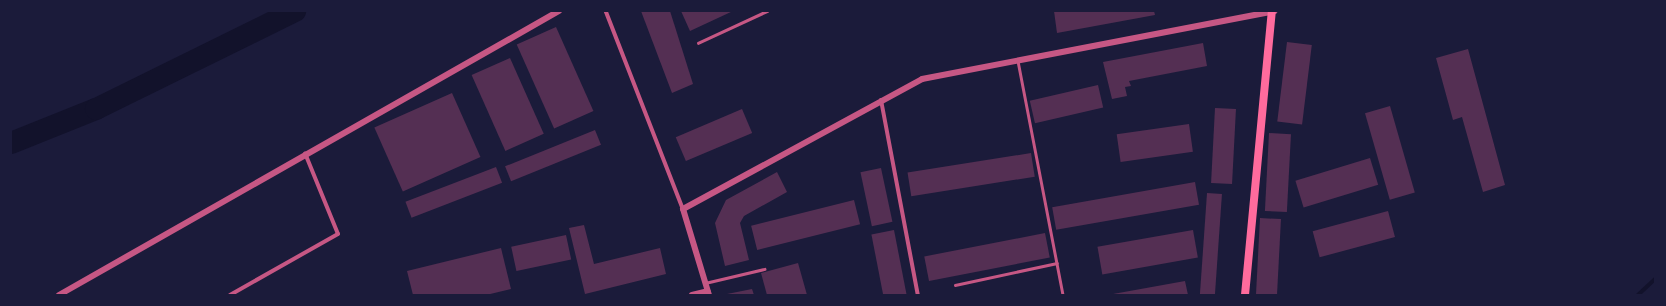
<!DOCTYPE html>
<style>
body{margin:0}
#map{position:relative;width:1666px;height:306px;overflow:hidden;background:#1b1b3a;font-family:"Asap Condensed",sans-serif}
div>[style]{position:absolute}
.stream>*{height:3.5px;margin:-1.75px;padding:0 1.75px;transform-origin:1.75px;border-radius:1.75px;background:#12122b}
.river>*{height:22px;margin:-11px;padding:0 11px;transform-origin:11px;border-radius:11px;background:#12122b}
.building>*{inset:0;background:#542f53;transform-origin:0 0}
.service>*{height:2.5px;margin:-1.25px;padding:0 1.25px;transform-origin:1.25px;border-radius:1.25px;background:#c65784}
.pedestrian>*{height:3.5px;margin:-1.75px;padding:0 1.75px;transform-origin:1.75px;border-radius:1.75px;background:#c65784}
.minor>*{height:4px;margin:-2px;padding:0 2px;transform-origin:2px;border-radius:2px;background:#c65784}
.tertiary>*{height:6px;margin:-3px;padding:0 3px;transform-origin:3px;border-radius:3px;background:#c65784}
.primary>*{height:8px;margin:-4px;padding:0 4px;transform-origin:4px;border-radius:4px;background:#ff6b9d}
span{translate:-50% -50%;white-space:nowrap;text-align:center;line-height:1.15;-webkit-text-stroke:3px #1b1b3a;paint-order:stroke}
.frame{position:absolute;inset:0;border:12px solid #1b1b3a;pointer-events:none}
</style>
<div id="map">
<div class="stream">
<i style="left:1638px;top:295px;width:23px;rotate:-43deg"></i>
</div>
<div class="river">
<i style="left:11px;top:143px;width:92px;rotate:-21.8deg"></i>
<i style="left:96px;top:109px;width:222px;rotate:-26.2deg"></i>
</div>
<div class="building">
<i style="clip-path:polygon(641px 11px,670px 11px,693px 84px,672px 93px)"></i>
<i style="clip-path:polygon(681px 11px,733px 11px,690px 31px)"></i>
<i style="clip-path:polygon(1054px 11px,1154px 11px,1155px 15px,1057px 33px)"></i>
<i style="left:556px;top:27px;width:92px;height:43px;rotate:66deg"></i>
<i style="left:1287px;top:42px;width:25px;height:80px;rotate:7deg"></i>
<i style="clip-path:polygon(1203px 43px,1207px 66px,1129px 81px,1131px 86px,1125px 87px,1127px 96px,1112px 99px,1103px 62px)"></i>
<i style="clip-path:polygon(1468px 49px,1505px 185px,1483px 192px,1462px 117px,1453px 120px,1436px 58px)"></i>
<i style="left:510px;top:58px;width:83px;height:42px;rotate:66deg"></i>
<i style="left:1098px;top:85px;width:23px;height:70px;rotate:77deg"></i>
<i style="left:452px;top:93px;width:70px;height:85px;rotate:66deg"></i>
<i style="left:1390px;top:106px;width:90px;height:26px;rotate:74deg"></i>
<i style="left:1215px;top:108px;width:21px;height:75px;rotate:3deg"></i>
<i style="left:742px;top:109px;width:26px;height:72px;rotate:67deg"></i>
<i style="left:1189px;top:124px;width:28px;height:73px;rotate:82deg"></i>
<i style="left:595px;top:130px;width:16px;height:97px;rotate:68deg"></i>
<i style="left:1269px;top:133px;width:22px;height:78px;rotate:3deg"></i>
<i style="left:1031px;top:153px;width:24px;height:125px;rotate:81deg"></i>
<i style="left:1370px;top:158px;width:28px;height:78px;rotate:73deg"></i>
<i style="left:496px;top:167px;width:17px;height:97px;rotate:69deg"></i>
<i style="left:881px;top:168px;width:55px;height:21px;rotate:78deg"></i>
<i style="clip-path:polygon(777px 172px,787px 192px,744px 216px,740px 223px,749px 260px,725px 266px,715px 223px,726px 200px)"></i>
<i style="left:1195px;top:182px;width:23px;height:145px;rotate:80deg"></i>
<i style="left:1207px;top:193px;width:15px;height:102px;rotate:4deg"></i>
<i style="left:854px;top:200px;width:25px;height:106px;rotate:76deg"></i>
<i style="left:1388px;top:211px;width:27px;height:78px;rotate:75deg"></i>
<i style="left:1260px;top:218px;width:21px;height:77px;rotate:3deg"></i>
<i style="clip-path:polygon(584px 225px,594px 264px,660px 248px,666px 274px,585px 294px,569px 228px)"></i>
<i style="left:894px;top:230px;width:66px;height:23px;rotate:79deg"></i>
<i style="left:1193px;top:230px;width:28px;height:97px;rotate:80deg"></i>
<i style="left:1045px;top:233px;width:25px;height:123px;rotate:79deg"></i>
<i style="left:566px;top:235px;width:25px;height:56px;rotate:78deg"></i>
<i style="clip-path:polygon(501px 248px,511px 289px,486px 295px,413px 295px,407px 271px)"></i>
<i style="clip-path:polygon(798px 263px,807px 295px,767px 295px,761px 273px)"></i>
<i style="clip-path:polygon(1185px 281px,1188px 295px,1113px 295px,1113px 294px)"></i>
<i style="clip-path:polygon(752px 289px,754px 295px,727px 295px,727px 294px)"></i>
</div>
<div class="service">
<i style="left:698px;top:43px;width:76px;rotate:-24.9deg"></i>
<i style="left:1018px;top:61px;width:238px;rotate:79.1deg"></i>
<i style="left:705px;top:283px;width:61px;rotate:-13.3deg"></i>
<i style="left:955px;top:285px;width:104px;rotate:-12.2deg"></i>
</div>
<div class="pedestrian">
<i style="left:606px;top:11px;width:212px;rotate:68.7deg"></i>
</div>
<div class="minor">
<i style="left:881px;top:100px;width:198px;rotate:79.3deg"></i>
<i style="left:230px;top:295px;width:124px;rotate:-29.5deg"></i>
<i style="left:338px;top:234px;width:87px;rotate:-112.2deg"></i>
</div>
<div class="tertiary">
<i style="left:59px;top:295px;width:575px;rotate:-29.6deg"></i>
<i style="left:692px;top:295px;width:16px;rotate:-14deg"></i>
<i style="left:709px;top:295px;width:90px;rotate:-106.8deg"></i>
<i style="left:683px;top:209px;width:272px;rotate:-28.5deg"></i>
<i style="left:922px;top:79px;width:359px;rotate:-10.9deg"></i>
</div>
<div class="primary">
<i style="left:1245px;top:295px;width:285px;rotate:-84.6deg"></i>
</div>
<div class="frame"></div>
</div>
